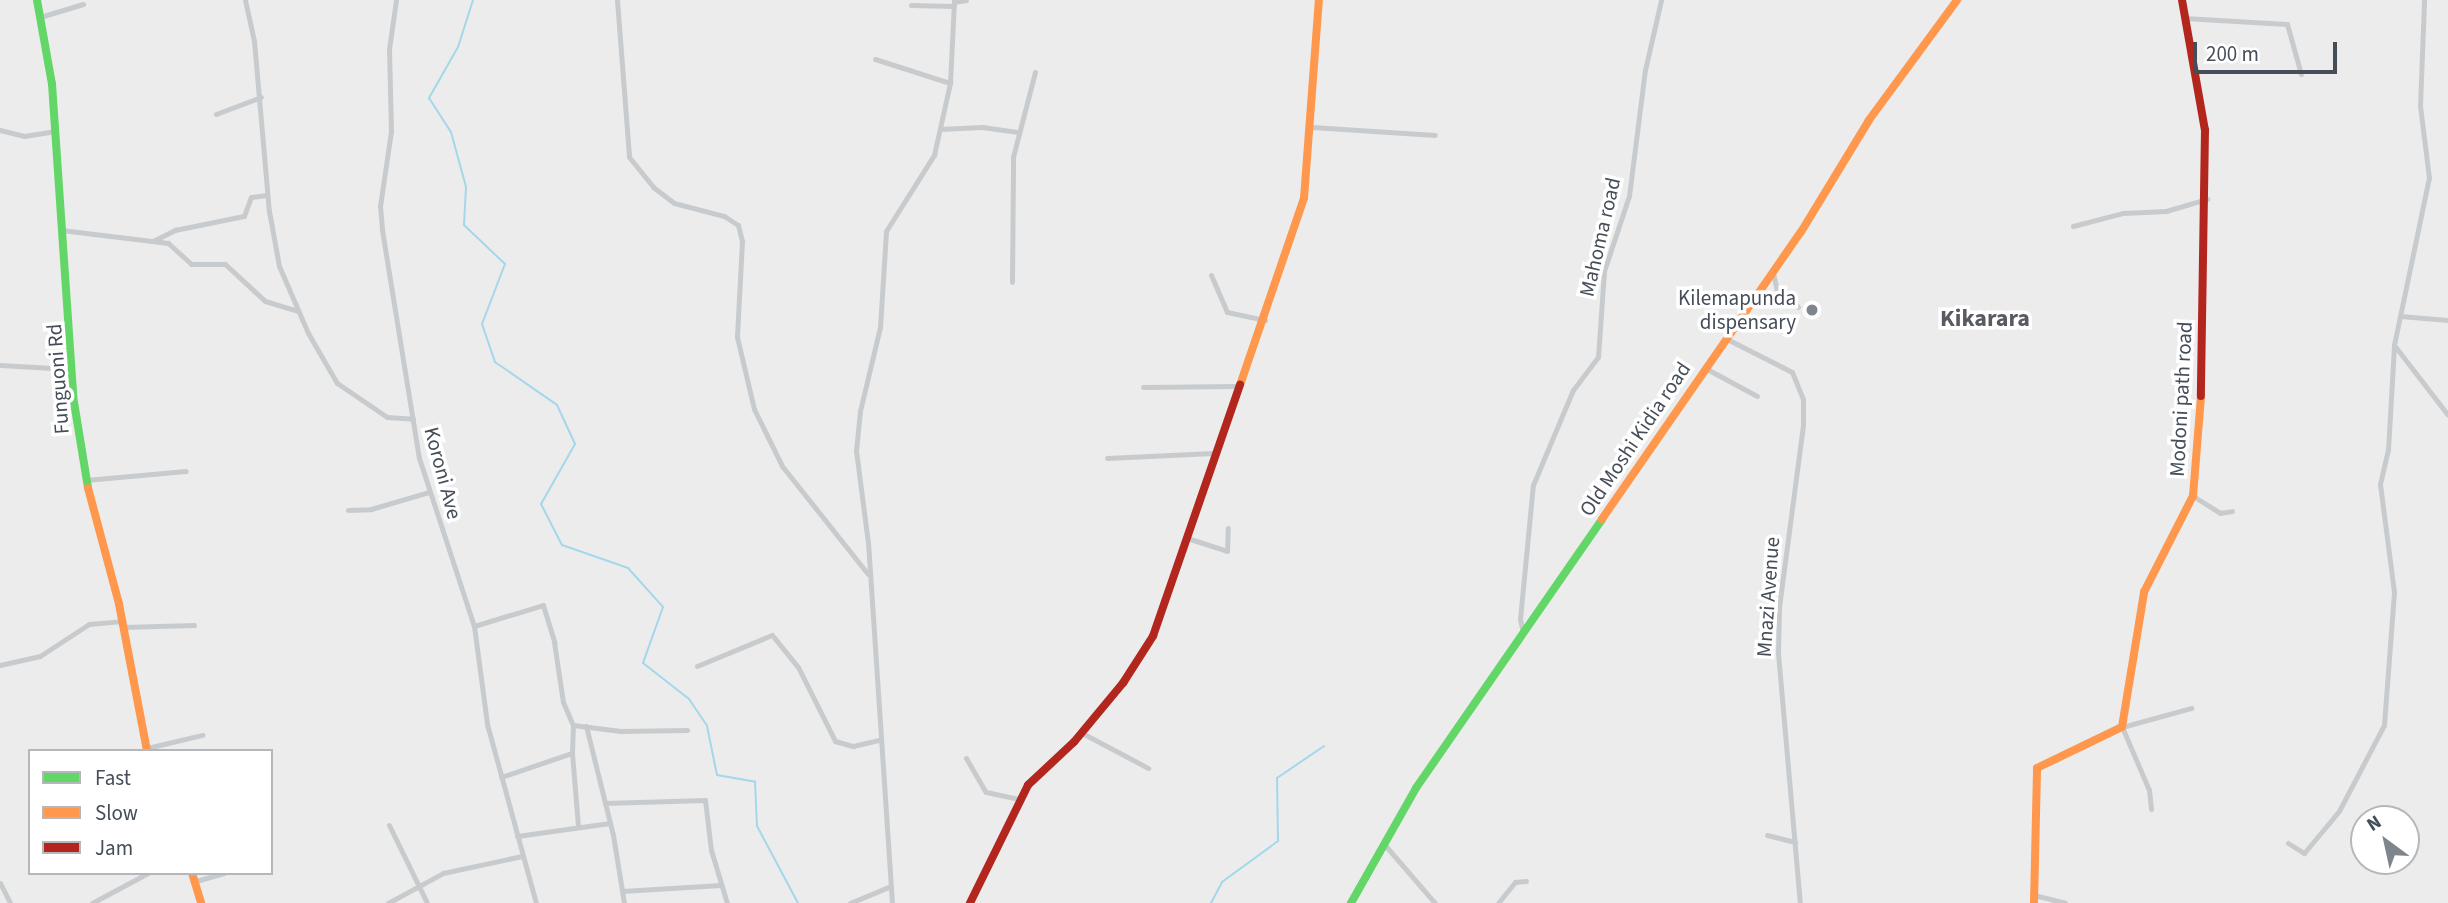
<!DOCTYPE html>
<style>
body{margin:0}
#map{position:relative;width:2448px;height:903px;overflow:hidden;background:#edecec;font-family:"Source Sans 3",sans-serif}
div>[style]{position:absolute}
.stream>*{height:2px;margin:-1px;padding:0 1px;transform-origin:1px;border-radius:1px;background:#a4d7eb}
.street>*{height:5px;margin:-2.5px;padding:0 2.5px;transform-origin:2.5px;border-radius:2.5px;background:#c8cbcd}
.fast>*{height:8px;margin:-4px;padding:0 4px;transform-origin:4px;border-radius:4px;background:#63d668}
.slow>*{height:8px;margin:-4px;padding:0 4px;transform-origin:4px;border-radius:4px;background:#ff974d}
.jam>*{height:8px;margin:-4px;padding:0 4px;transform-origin:4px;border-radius:4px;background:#b3261e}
.dots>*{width:19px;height:19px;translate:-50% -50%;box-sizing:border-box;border:4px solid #fff;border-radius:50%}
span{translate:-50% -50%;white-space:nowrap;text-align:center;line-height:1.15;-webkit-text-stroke:7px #fff;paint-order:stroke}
.street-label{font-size:21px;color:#444d58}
.poi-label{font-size:21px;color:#444d58}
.right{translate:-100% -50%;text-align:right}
.quarter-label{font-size:24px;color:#585b60;font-weight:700}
.legend{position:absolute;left:28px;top:749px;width:245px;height:126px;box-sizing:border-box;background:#fff;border:2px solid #b4b8bc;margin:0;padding:9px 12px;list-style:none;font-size:21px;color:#444d58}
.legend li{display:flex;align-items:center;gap:14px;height:35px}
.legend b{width:35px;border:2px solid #b4b8bc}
.north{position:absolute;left:2350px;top:805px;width:70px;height:70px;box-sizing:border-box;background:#fff;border:2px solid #b4b8bc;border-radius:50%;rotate:327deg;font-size:19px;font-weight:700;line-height:28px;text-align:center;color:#444d58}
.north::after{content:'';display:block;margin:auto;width:24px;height:32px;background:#7f858c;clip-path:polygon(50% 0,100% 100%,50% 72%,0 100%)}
.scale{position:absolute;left:2193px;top:42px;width:144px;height:32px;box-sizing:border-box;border:4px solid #444d58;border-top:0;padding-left:9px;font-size:21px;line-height:24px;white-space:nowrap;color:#444d58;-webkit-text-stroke:5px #fff;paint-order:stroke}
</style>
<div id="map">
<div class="stream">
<i style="left:473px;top:0;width:49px;rotate:107.7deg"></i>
<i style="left:458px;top:47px;width:59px;rotate:119.6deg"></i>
<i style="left:429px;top:98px;width:40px;rotate:57.1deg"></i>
<i style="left:451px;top:132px;width:57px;rotate:74.7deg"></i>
<i style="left:466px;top:187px;width:38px;rotate:93deg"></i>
<i style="left:464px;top:225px;width:57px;rotate:43.6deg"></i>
<i style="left:505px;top:264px;width:64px;rotate:111deg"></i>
<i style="left:482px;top:324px;width:40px;rotate:71.1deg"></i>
<i style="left:495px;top:362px;width:75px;rotate:34.7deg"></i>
<i style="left:557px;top:405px;width:43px;rotate:65.2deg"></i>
<i style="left:575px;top:444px;width:69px;rotate:119.5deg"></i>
<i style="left:541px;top:504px;width:46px;rotate:62.9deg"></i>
<i style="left:562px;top:545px;width:70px;rotate:19.2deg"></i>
<i style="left:628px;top:568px;width:52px;rotate:48.1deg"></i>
<i style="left:663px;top:607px;width:59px;rotate:109.7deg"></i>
<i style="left:643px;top:663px;width:58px;rotate:38deg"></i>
<i style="left:689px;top:699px;width:32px;rotate:56deg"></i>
<i style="left:707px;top:726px;width:50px;rotate:78.5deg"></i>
<i style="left:717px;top:775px;width:39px;rotate:10deg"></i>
<i style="left:755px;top:782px;width:44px;rotate:87.4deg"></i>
<i style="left:757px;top:826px;width:87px;rotate:62deg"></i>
<i style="left:1211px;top:903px;width:24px;rotate:-62deg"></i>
<i style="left:1222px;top:882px;width:69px;rotate:-36.2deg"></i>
<i style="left:1278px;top:841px;width:63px;rotate:-90.9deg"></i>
<i style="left:1277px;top:778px;width:57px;rotate:-34.2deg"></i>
</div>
<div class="street">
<i style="left:245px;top:0;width:42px;rotate:77.6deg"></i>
<i style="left:254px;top:41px;width:171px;rotate:85deg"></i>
<i style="left:269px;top:211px;width:56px;rotate:79.7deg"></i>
<i style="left:279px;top:266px;width:73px;rotate:66.6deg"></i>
<i style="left:308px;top:333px;width:58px;rotate:59.9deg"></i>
<i style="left:337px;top:383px;width:60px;rotate:34.2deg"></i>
<i style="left:387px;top:417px;width:26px;rotate:4deg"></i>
<i style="left:396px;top:0;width:49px;rotate:98.1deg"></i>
<i style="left:389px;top:49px;width:82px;rotate:88.6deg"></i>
<i style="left:391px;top:131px;width:76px;rotate:98.3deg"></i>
<i style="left:380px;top:206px;width:24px;rotate:85deg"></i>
<i style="left:382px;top:230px;width:231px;rotate:80.8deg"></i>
<i style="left:419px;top:458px;width:177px;rotate:71.9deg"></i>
<i style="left:474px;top:626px;width:99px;rotate:82.4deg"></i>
<i style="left:487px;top:724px;width:186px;rotate:74.7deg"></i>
<i style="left:617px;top:0;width:157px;rotate:85.6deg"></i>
<i style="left:629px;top:157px;width:38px;rotate:51deg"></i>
<i style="left:653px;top:187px;width:26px;rotate:37deg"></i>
<i style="left:674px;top:203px;width:52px;rotate:14.6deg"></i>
<i style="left:724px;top:216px;width:17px;rotate:33deg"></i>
<i style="left:738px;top:225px;width:16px;rotate:76deg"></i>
<i style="left:742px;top:241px;width:96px;rotate:93deg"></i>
<i style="left:737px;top:337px;width:74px;rotate:76.7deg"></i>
<i style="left:754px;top:409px;width:64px;rotate:63.8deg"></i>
<i style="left:782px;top:466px;width:138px;rotate:51.5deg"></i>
<i style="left:954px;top:2px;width:12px;rotate:-9deg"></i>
<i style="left:911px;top:5px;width:43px;rotate:1.3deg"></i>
<i style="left:40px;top:17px;width:45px;rotate:-16.8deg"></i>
<i style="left:2184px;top:18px;width:103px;rotate:3.3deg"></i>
<i style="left:2287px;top:24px;width:52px;rotate:74.4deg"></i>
<i style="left:875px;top:59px;width:79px;rotate:17.7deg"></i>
<i style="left:216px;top:114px;width:48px;rotate:-20.7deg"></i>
<i style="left:1312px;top:127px;width:123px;rotate:3.7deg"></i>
<i style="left:940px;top:129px;width:42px;rotate:-2.7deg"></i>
<i style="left:982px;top:127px;width:37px;rotate:8deg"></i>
<i style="left:0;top:130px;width:25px;rotate:14deg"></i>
<i style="left:24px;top:136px;width:32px;rotate:-9deg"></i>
<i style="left:2073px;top:226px;width:52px;rotate:-14.6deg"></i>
<i style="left:2123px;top:213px;width:43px;rotate:-2.7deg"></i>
<i style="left:2166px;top:211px;width:43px;rotate:-16.3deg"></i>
<i style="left:61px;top:230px;width:108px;rotate:6.9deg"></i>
<i style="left:168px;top:243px;width:31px;rotate:42deg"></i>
<i style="left:191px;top:264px;width:34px"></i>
<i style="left:225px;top:264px;width:54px;rotate:42.8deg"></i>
<i style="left:265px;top:301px;width:34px;rotate:17deg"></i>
<i style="left:153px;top:241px;width:25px;rotate:-27deg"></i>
<i style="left:175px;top:230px;width:70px;rotate:-11.5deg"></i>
<i style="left:244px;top:216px;width:20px;rotate:-70deg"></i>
<i style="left:251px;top:197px;width:16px;rotate:-7deg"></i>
<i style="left:1773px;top:273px;width:17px;rotate:77deg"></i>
<i style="left:1777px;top:290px;width:27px;rotate:39deg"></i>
<i style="left:1211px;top:275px;width:40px;rotate:66.6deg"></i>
<i style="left:1227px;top:312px;width:39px;rotate:12deg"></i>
<i style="left:1012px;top:282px;width:125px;rotate:-89.5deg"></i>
<i style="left:1013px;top:157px;width:88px;rotate:-75.5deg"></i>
<i style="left:2400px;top:316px;width:48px;rotate:4.8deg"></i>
<i style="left:1725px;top:338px;width:75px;rotate:26.9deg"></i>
<i style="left:1792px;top:372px;width:29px;rotate:68deg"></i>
<i style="left:1803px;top:399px;width:26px;rotate:90deg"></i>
<i style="left:1803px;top:425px;width:184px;rotate:97.5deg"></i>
<i style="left:1779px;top:607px;width:46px;rotate:91.2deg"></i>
<i style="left:1778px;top:653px;width:251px;rotate:85deg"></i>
<i style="left:2394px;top:345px;width:88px;rotate:52.4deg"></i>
<i style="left:0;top:365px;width:70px;rotate:3.3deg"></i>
<i style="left:1705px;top:368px;width:59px;rotate:28.3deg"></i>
<i style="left:1143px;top:387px;width:94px;rotate:-0.6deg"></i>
<i style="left:1107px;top:458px;width:106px;rotate:-2.7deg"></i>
<i style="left:86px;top:480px;width:100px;rotate:-5.1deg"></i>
<i style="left:2193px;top:496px;width:32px;rotate:32deg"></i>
<i style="left:2220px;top:513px;width:12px;rotate:-9deg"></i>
<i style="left:348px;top:510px;width:23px;rotate:-2deg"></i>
<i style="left:371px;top:509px;width:60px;rotate:-16.3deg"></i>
<i style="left:1187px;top:538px;width:42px;rotate:18deg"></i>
<i style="left:1227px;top:551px;width:23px;rotate:-88deg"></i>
<i style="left:474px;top:626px;width:72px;rotate:-16.9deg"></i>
<i style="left:543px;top:605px;width:39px;rotate:73deg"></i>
<i style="left:554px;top:642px;width:61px;rotate:81.5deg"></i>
<i style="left:563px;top:702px;width:25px;rotate:67deg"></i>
<i style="left:123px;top:627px;width:71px;rotate:-1.6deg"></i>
<i style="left:1523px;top:633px;width:14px;rotate:-102deg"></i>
<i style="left:1520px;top:619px;width:135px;rotate:-84.5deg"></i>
<i style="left:1533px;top:485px;width:103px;rotate:-67.2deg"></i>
<i style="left:1573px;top:390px;width:41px;rotate:-52.9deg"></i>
<i style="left:1598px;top:357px;width:86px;rotate:-86deg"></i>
<i style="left:1604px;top:271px;width:79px;rotate:-71.6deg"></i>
<i style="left:1629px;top:196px;width:127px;rotate:-82.8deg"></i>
<i style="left:1645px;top:70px;width:72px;rotate:-77.1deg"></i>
<i style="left:0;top:665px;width:41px;rotate:-12.7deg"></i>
<i style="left:40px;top:656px;width:59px;rotate:-33.1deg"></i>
<i style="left:89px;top:624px;width:33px;rotate:-5deg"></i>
<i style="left:697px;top:666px;width:81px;rotate:-22.5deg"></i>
<i style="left:772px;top:635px;width:41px;rotate:50.9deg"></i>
<i style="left:798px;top:667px;width:83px;rotate:63.4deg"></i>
<i style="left:835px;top:741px;width:19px;rotate:16deg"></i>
<i style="left:853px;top:746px;width:27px;rotate:-13deg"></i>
<i style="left:586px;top:726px;width:112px;rotate:76.1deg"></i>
<i style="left:613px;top:835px;width:69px;rotate:80.8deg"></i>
<i style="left:1082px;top:733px;width:75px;rotate:27.9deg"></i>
<i style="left:147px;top:748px;width:57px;rotate:-13.3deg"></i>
<i style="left:572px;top:753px;width:73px;rotate:85.3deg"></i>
<i style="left:966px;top:758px;width:39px;rotate:60deg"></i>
<i style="left:986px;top:792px;width:35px;rotate:12deg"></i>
<i style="left:501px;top:777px;width:75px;rotate:-18.7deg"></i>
<i style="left:572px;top:753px;width:28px;rotate:-88deg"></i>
<i style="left:573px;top:725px;width:48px;rotate:7.1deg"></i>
<i style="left:621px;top:731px;width:66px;rotate:-0.9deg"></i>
<i style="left:605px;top:803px;width:100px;rotate:-1.7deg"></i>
<i style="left:705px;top:800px;width:50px;rotate:83.2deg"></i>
<i style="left:711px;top:850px;width:55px;rotate:73.2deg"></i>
<i style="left:2151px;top:809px;width:19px;rotate:-96deg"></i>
<i style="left:2149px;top:790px;width:69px;rotate:-113.2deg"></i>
<i style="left:2122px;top:727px;width:72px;rotate:-15.4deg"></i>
<i style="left:389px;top:825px;width:87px;rotate:64deg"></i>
<i style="left:1767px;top:835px;width:29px;rotate:14deg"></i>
<i style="left:517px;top:836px;width:94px;rotate:-8deg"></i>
<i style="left:2288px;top:843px;width:19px;rotate:32deg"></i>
<i style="left:2304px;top:853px;width:55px;rotate:-50.2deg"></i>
<i style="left:2339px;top:811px;width:97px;rotate:-62.4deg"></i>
<i style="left:2384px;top:725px;width:133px;rotate:-85.7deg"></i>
<i style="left:2394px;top:592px;width:109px;rotate:-97.4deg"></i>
<i style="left:2380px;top:484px;width:35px;rotate:-77deg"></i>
<i style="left:2388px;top:450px;width:105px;rotate:-86.7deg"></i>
<i style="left:2394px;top:345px;width:171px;rotate:-78.2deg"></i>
<i style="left:2429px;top:178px;width:73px;rotate:-97.1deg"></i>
<i style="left:2420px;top:106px;width:106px;rotate:-87.8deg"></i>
<i style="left:1384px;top:844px;width:78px;rotate:49.2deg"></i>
<i style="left:196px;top:881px;width:29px;rotate:-16deg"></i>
<i style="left:0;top:883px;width:22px;rotate:63deg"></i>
<i style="left:622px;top:891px;width:99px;rotate:-3.5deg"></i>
<i style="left:2034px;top:895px;width:32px;rotate:14deg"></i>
<i style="left:92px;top:903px;width:64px;rotate:-28.2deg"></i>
<i style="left:388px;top:903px;width:63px;rotate:-28.6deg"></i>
<i style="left:443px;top:873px;width:81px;rotate:-12.1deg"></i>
<i style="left:850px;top:903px;width:44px;rotate:-22.5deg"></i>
<i style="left:892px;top:903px;width:361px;rotate:-93.8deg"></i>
<i style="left:868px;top:543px;width:93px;rotate:-97.4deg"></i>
<i style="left:856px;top:451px;width:40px;rotate:-84.3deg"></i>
<i style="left:860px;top:411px;width:86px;rotate:-76.6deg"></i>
<i style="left:880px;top:327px;width:96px;rotate:-86.4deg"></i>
<i style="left:886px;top:231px;width:90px;rotate:-57.7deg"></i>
<i style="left:934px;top:155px;width:74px;rotate:-77.5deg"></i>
<i style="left:950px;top:83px;width:83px;rotate:-87.2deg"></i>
<i style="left:1498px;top:903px;width:27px;rotate:-51deg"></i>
<i style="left:1515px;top:882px;width:11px;rotate:-5deg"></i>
</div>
<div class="fast">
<i style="left:37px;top:0;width:85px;rotate:79.9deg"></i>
<i style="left:52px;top:84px;width:313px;rotate:86.1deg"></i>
<i style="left:73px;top:396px;width:93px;rotate:80.7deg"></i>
<i style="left:1351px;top:903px;width:132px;rotate:-60.5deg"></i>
<i style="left:1416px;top:788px;width:327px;rotate:-55.3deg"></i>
</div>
<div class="slow">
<i style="left:1240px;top:385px;width:198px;rotate:-71.1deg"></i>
<i style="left:1304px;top:198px;width:199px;rotate:-85.7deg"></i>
<i style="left:88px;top:488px;width:120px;rotate:75deg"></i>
<i style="left:119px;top:604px;width:150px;rotate:79.2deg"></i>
<i style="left:1602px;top:519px;width:349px;rotate:-55.3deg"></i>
<i style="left:1801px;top:232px;width:131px;rotate:-58.7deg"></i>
<i style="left:1869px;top:120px;width:149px;rotate:-53.7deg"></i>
<i style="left:192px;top:873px;width:31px;rotate:73deg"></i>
<i style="left:2034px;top:903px;width:135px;rotate:-88.7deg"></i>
<i style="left:2037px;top:768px;width:94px;rotate:-25.8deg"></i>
<i style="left:2122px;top:727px;width:137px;rotate:-80.7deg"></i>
<i style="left:2144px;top:592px;width:108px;rotate:-63deg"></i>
<i style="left:2193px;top:496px;width:100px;rotate:-85.4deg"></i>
</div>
<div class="jam">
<i style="left:2182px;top:0;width:132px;rotate:80deg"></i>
<i style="left:2205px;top:130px;width:266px;rotate:90.9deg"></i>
<i style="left:970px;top:903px;width:131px;rotate:-63.8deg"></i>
<i style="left:1028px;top:785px;width:63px;rotate:-43.1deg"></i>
<i style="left:1074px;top:742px;width:77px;rotate:-50.3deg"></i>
<i style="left:1123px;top:683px;width:56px;rotate:-57.4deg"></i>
<i style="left:1153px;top:636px;width:266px;rotate:-70.9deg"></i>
</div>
<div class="dots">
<i style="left:1812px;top:310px;background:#7f858c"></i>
</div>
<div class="street-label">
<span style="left:1600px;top:237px;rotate:-77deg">Mahoma road</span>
<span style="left:58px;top:379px;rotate:-94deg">Funguoni Rd</span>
<span style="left:2181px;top:399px;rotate:-87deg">Modoni path road</span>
<span style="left:1635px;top:439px;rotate:-56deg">Old Moshi Kidia road</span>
<span style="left:443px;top:473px;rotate:75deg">Koroni Ave</span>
<span style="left:1768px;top:597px;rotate:-86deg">Mnazi Avenue</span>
</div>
<div class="poi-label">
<span class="right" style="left:1796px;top:310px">Kilemapunda<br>dispensary</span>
</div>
<div class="quarter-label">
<span style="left:1985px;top:319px">Kikarara</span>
</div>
<ul class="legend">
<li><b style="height:9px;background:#63d668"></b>Fast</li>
<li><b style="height:9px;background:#ff974d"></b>Slow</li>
<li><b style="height:9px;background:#b3261e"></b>Jam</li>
</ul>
<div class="north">N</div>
<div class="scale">200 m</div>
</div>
